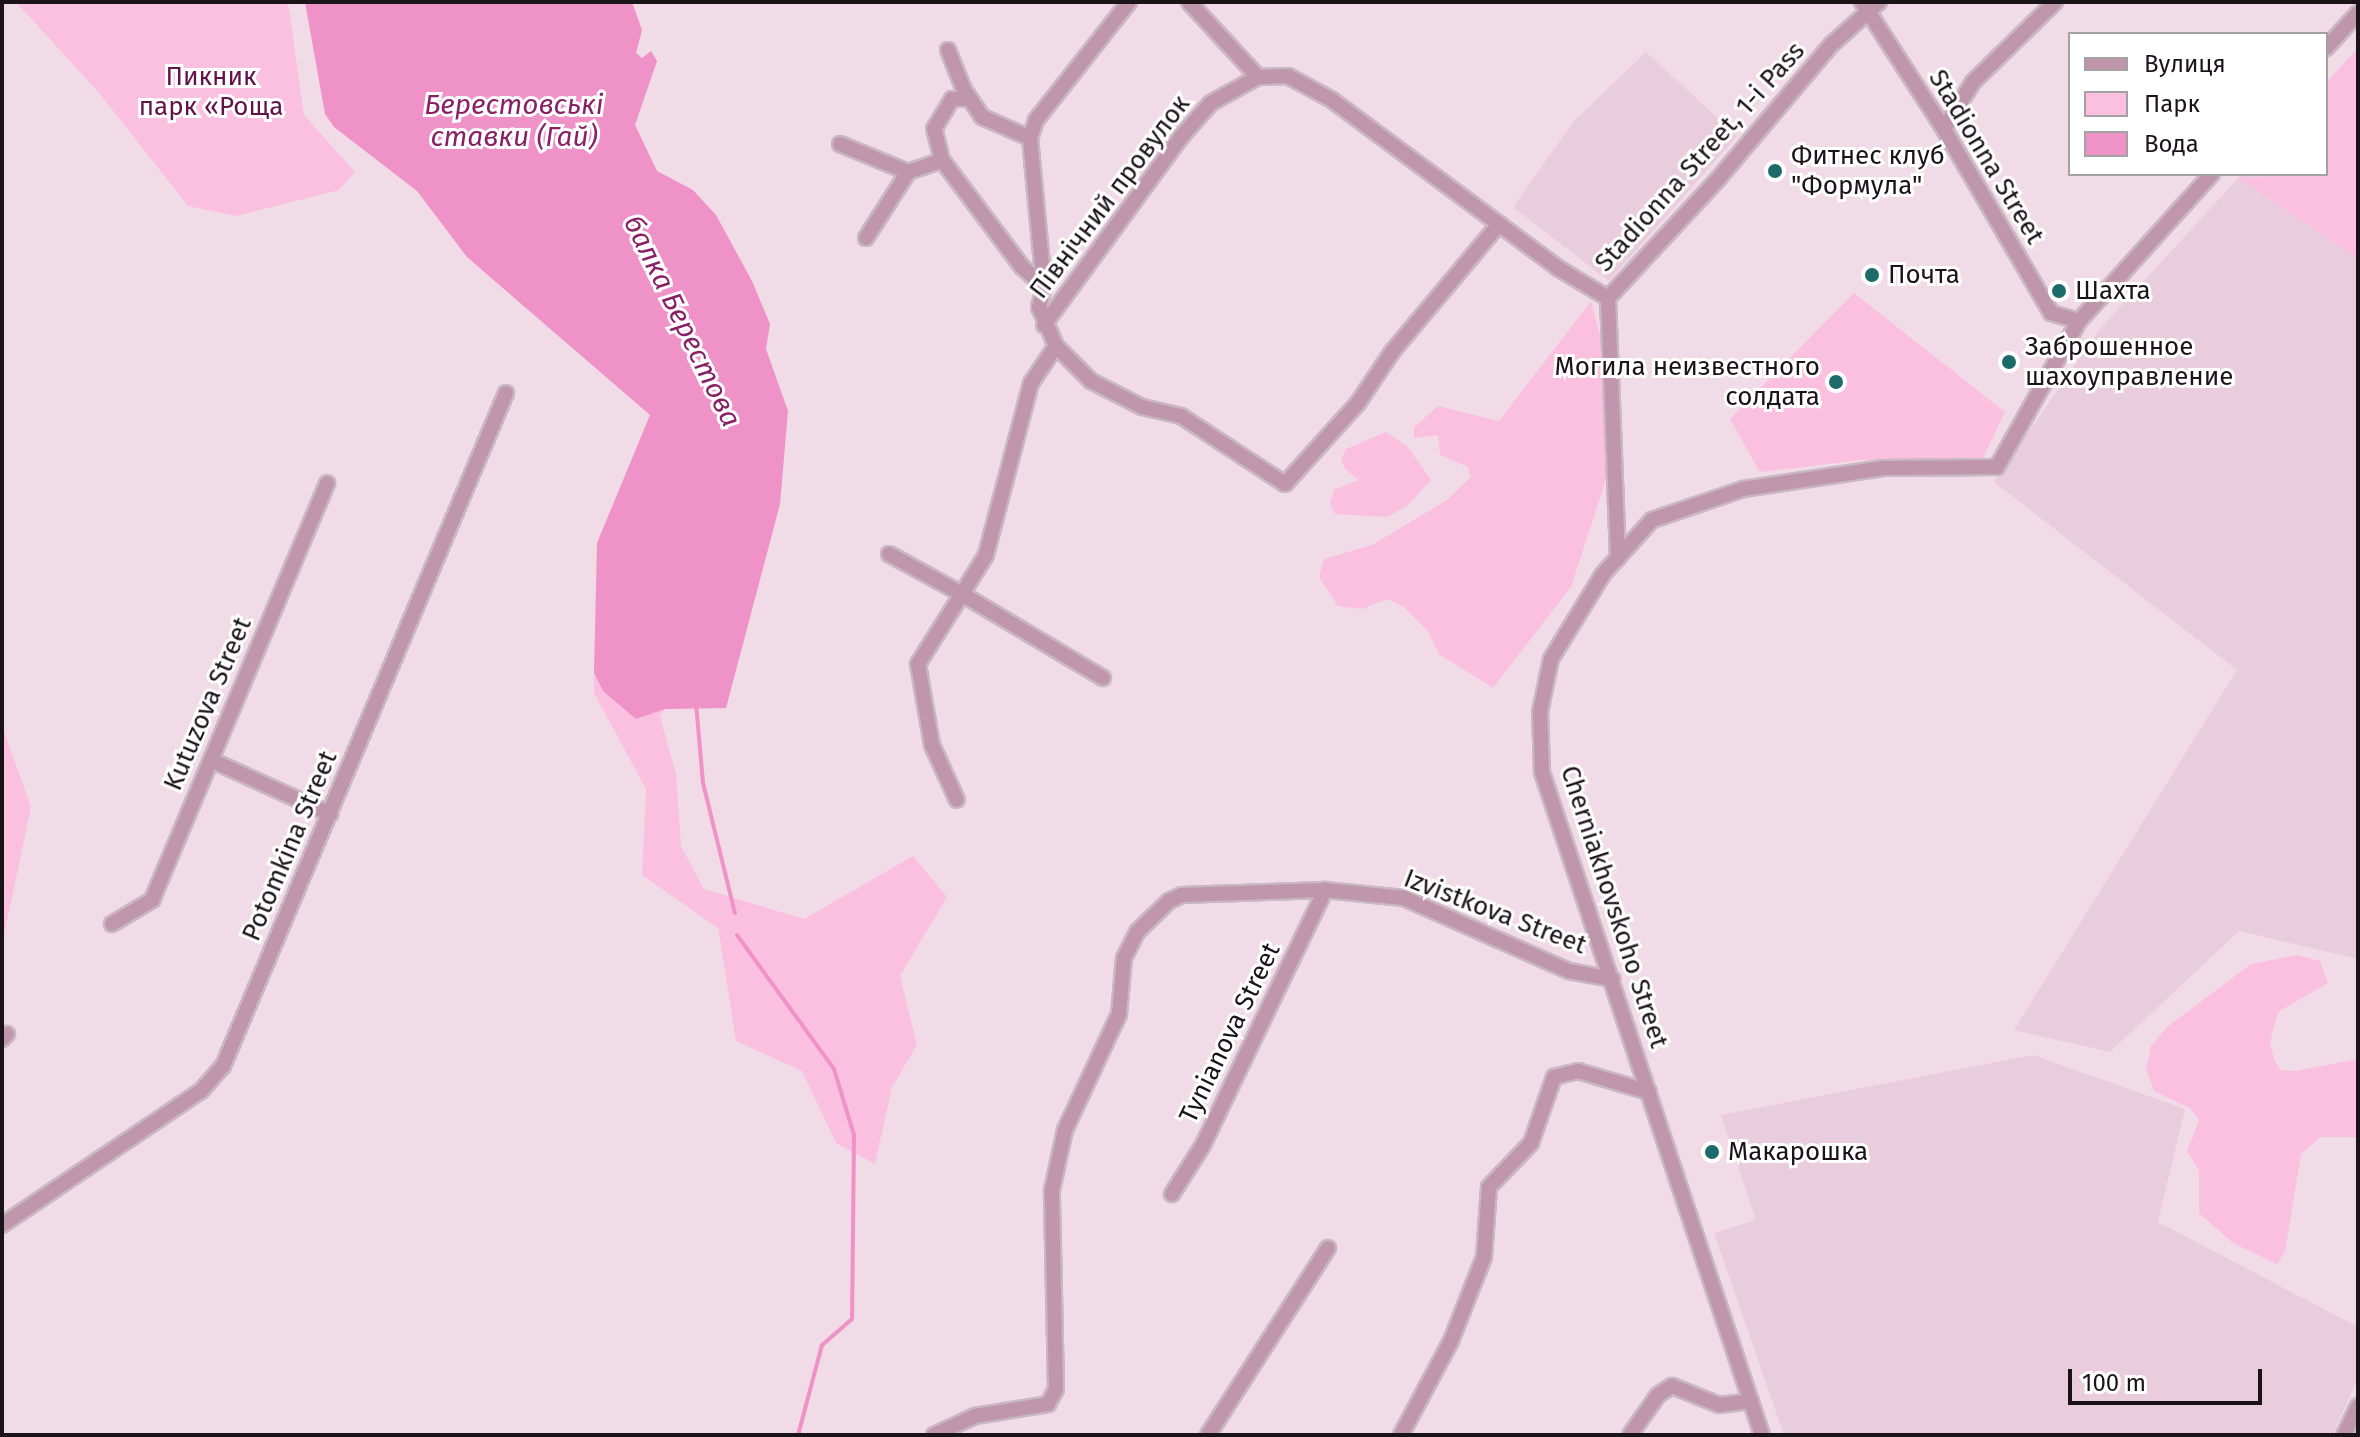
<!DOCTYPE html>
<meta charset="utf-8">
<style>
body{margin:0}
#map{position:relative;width:2360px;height:1437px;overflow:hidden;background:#f0dbe6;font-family:"Fira Sans",sans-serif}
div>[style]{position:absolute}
.built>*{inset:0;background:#eacddc}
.green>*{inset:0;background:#fbc0e0}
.water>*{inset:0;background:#ee92c7}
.stream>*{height:4px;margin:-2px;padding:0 2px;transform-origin:2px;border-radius:2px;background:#ee92c7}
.roads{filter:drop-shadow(2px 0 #c9b7c1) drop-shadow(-2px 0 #c9b7c1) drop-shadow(0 2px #c9b7c1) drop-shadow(0 -2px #c9b7c1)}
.minor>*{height:14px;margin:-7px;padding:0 7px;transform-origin:7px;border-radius:7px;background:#bf96ac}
.dots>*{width:22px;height:22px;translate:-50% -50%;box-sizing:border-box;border:4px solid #fff;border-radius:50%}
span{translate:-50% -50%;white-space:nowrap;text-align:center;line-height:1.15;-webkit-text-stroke:6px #fff;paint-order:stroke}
.park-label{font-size:26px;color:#631248}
.poi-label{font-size:26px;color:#1a1317}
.left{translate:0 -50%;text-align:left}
.right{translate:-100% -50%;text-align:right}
.street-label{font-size:26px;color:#1a1317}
.water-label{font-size:28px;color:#891f65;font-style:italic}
.frame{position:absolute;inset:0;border:4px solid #1a1317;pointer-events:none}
.legend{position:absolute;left:2068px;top:32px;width:260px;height:144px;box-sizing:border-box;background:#fff;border:2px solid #a3a1a2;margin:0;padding:10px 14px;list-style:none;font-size:24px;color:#1a1317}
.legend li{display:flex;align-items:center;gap:16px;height:40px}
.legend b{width:40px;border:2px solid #a3a1a2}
.scale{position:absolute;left:2068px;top:1369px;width:194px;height:36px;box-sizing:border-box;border:4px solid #1a1317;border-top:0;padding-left:10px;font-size:24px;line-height:28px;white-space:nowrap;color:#1a1317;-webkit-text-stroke:6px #fff;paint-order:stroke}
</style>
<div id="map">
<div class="built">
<i style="clip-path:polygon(2358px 48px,2358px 959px,2239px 931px,2110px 1052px,2014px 1030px,2237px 670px,1994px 482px,2099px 330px,2242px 174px,2326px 174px,2326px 83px)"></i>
<i style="clip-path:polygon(1646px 52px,1737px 136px,1609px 281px,1513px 207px,1574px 121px)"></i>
<i style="clip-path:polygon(2033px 1055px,2185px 1109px,2158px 1222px,2358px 1327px,2358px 1379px,2332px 1435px,1784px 1435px,1714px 1233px,1756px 1220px,1721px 1115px)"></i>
</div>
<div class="green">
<i style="clip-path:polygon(16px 2px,288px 2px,304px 115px,355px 172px,339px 190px,236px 216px,188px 206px,100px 94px)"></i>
<i style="clip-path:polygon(2358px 48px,2358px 259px,2239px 178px,2326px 174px,2326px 83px)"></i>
<i style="clip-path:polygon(1854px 293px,2005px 412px,1983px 458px,1862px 460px,1760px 472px,1730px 419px)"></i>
<i style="clip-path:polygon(1591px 301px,1613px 385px,1613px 458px,1571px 587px,1493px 688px,1439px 654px,1427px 630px,1404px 607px,1387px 599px,1362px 609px,1338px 606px,1319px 577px,1324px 559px,1372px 545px,1447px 500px,1471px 477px,1468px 467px,1440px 455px,1438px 435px,1414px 438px,1414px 427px,1438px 406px,1499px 421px)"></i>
<i style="clip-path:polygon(1386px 432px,1409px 448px,1431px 480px,1408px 505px,1387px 517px,1335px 514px,1330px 503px,1334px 490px,1359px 480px,1345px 469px,1341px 459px,1346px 449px)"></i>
<i style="clip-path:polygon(594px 673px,603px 691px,636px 718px,665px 709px,660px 716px,676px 774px,681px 846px,704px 889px,804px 919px,913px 856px,947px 897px,900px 976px,917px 1045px,892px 1087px,875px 1164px,836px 1143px,802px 1071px,736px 1041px,718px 928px,642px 875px,646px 789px,594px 693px)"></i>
<i style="clip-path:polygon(2px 726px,31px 807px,2px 944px)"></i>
<i style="clip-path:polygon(2298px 955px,2320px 961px,2328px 983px,2278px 1012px,2270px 1043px,2274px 1059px,2280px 1070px,2296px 1071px,2358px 1059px,2358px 1137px,2321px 1137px,2301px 1154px,2285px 1251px,2277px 1264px,2233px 1243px,2199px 1213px,2199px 1171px,2187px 1151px,2199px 1120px,2190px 1108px,2154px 1091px,2146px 1069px,2151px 1046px,2167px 1027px,2251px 964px)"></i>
</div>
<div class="water">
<i style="clip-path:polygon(305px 2px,632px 2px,642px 30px,636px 53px,642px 58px,651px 51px,657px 61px,635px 125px,657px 171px,693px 190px,716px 215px,752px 281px,770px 324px,766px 349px,788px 411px,780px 504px,726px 708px,665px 709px,636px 719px,603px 691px,594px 673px,597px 543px,650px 415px,467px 257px,417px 191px,334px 127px,325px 114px)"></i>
</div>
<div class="stream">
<i style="left:696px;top:703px;width:80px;rotate:85deg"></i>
<i style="left:703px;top:783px;width:134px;rotate:76.2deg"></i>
<i style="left:737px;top:935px;width:165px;rotate:54.1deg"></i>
<i style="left:834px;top:1069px;width:69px;rotate:73.1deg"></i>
<i style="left:854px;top:1135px;width:184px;rotate:90.6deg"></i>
<i style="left:852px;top:1319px;width:40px;rotate:139deg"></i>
<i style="left:822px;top:1345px;width:93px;rotate:104.9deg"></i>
</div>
<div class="roads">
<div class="minor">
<i style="left:1129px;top:2px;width:150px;rotate:128.2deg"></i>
<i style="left:1036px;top:120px;width:19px;rotate:108deg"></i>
<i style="left:1030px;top:138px;width:149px;rotate:84.6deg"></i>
<i style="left:1044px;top:286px;width:22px;rotate:103deg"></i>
<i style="left:1039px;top:307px;width:43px;rotate:66.4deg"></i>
<i style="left:1056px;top:346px;width:49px;rotate:45deg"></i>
<i style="left:1091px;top:381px;width:57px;rotate:27deg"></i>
<i style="left:1142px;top:407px;width:40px;rotate:13deg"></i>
<i style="left:1181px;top:416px;width:124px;rotate:33.2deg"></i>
<i style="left:1285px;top:484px;width:109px;rotate:-48deg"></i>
<i style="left:1358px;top:403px;width:61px;rotate:-56.3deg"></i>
<i style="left:1392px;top:352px;width:167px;rotate:-50.1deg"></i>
<i style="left:1189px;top:2px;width:102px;rotate:47.4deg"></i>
<i style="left:1258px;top:77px;width:30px;rotate:-2deg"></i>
<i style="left:1288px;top:76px;width:50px;rotate:28.6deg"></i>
<i style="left:1332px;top:100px;width:282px;rotate:36.6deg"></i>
<i style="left:1558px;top:268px;width:58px;rotate:31deg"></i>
<i style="left:1862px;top:2px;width:151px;rotate:57.2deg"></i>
<i style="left:1944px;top:129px;width:213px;rotate:59.8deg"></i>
<i style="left:2051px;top:313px;width:29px;rotate:16deg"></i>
<i style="left:2326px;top:48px;width:47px;rotate:-47.6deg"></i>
<i style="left:948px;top:50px;width:43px;rotate:68.2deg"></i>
<i style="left:964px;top:90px;width:32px;rotate:56deg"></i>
<i style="left:982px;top:117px;width:52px;rotate:23.6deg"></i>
<i style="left:1944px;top:129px;width:55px;rotate:-58.3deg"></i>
<i style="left:1973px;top:82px;width:115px;rotate:-44.3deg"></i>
<i style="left:840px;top:144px;width:74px;rotate:22.4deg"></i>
<i style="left:942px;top:160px;width:134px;rotate:53.2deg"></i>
<i style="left:1022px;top:267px;width:29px;rotate:41deg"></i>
<i style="left:866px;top:238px;width:78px;rotate:-57.5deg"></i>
<i style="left:908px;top:172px;width:36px;rotate:-19deg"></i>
<i style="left:942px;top:160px;width:32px;rotate:-104deg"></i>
<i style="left:934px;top:129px;width:35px;rotate:-59deg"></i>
<i style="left:952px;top:99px;width:17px"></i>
<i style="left:1044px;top:325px;width:233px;rotate:-53.9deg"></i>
<i style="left:1181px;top:137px;width:45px;rotate:-48.6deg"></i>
<i style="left:1211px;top:103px;width:54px;rotate:-29deg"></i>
<i style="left:1056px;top:346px;width:45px;rotate:124deg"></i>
<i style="left:1031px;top:383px;width:178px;rotate:104.7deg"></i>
<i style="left:986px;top:555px;width:46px;rotate:121.6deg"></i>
<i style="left:962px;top:594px;width:164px;rotate:30.8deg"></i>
<i style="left:889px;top:554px;width:83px;rotate:28.7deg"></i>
<i style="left:962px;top:594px;width:83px;rotate:122.2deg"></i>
<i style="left:918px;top:664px;width:82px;rotate:80.2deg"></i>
<i style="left:932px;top:745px;width:60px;rotate:65.6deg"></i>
<i style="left:1618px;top:558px;width:260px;rotate:-92.2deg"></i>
<i style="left:1608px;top:298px;width:163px;rotate:-47.2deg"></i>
<i style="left:1719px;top:178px;width:175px;rotate:-49.9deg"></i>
<i style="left:1832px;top:44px;width:63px;rotate:-41.8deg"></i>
<i style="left:211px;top:760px;width:131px;rotate:24.4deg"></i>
<i style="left:112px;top:924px;width:47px;rotate:-31deg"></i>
<i style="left:152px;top:900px;width:452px;rotate:-67.2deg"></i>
<i style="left:2px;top:1039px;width:7px;rotate:-45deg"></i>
<i style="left:1172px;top:1194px;width:58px;rotate:-57.7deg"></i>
<i style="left:1203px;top:1145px;width:283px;rotate:-64.4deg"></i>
<i style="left:2px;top:1225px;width:240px;rotate:-34deg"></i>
<i style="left:201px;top:1091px;width:33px;rotate:-49deg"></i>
<i style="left:223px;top:1066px;width:730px;rotate:-67.19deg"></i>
<i style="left:934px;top:1435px;width:45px;rotate:-24.9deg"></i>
<i style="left:975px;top:1416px;width:74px;rotate:-9.3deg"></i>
<i style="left:1048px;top:1404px;width:17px;rotate:-62deg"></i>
<i style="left:1056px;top:1389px;width:199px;rotate:-91.2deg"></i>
<i style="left:1052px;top:1190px;width:61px;rotate:-77.8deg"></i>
<i style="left:1065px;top:1130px;width:128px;rotate:-65deg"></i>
<i style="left:1119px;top:1014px;width:56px;rotate:-84.9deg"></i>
<i style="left:1124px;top:958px;width:29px;rotate:-63deg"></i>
<i style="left:1137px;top:932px;width:45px;rotate:-44.1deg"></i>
<i style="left:1169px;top:901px;width:14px;rotate:-25deg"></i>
<i style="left:1182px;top:895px;width:143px;rotate:-2deg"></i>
<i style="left:1325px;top:890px;width:79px;rotate:5.8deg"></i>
<i style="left:1404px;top:898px;width:180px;rotate:23.9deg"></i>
<i style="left:1569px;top:971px;width:44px;rotate:10.5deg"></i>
<i style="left:1208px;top:1435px;width:222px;rotate:-57.3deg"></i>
<i style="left:1401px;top:1435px;width:106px;rotate:-62deg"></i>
<i style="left:1451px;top:1341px;width:90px;rotate:-68.6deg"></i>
<i style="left:1484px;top:1257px;width:70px;rotate:-85.9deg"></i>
<i style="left:1489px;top:1187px;width:61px;rotate:-46.3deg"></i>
<i style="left:1531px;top:1143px;width:70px;rotate:-70.8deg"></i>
<i style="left:1554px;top:1077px;width:25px;rotate:-14deg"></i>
<i style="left:1578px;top:1071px;width:74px;rotate:16.5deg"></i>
<i style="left:1630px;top:1435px;width:49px;rotate:-55deg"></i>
<i style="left:1658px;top:1395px;width:17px;rotate:-33deg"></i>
<i style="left:1672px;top:1386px;width:51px;rotate:22deg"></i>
<i style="left:1719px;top:1405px;width:32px;rotate:-7deg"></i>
<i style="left:1762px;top:1435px;width:699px;rotate:-108.36deg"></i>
<i style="left:1542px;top:772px;width:60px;rotate:-91.9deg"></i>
<i style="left:1540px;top:712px;width:54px;rotate:-78.3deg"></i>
<i style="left:1551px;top:659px;width:100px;rotate:-58.5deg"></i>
<i style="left:1603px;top:574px;width:73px;rotate:-47.8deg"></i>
<i style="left:1652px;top:520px;width:96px;rotate:-18.8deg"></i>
<i style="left:1743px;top:489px;width:142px;rotate:-8.5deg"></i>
<i style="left:1883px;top:468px;width:114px;rotate:-0.5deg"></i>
<i style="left:1997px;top:467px;width:167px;rotate:-60.7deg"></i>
<i style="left:2079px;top:321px;width:198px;rotate:-47.9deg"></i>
<i style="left:2344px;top:1435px;width:32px;rotate:-64deg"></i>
</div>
</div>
<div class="dots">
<i style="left:1775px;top:171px;background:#1d6a6a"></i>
<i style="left:1872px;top:275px;background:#1d6a6a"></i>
<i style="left:2059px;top:291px;background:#1d6a6a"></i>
<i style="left:2009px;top:362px;background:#1d6a6a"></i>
<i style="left:1836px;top:382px;background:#1d6a6a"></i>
<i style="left:1712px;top:1152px;background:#1d6a6a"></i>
</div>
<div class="park-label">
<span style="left:211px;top:92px">Пикник<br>парк «Роща</span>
</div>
<div class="poi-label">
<span class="left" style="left:1791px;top:171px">Фитнес клуб<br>"Формула"</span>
<span class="left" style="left:1888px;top:275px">Почта</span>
<span class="left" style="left:2075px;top:291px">Шахта</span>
<span class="left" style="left:2025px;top:362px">Заброшенное<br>шахоуправление</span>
<span class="right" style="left:1820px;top:382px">Могила неизвестного<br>солдата</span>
<span class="left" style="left:1728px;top:1152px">Макарошка</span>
</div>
<div class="street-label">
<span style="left:1700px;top:157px;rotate:-48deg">Stadionna Street, 1-i Pass</span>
<span style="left:1986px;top:157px;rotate:59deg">Stadionna Street</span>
<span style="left:1110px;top:197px;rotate:-53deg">Північний провулок</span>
<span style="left:208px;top:704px;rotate:-67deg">Kutuzova Street</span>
<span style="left:290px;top:846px;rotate:-67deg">Potomkina Street</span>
<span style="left:1614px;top:907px;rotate:72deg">Cherniakhovskoho Street</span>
<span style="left:1495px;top:912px;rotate:21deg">Izvistkova Street</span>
<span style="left:1230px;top:1033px;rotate:-64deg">Tynianova Street</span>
</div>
<div class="water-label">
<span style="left:514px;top:121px">Берестовські<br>ставки (Гай)</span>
<span style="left:682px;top:321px;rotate:64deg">балка Берестова</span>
</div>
<div class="frame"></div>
<ul class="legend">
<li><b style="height:10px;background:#bf96ac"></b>Вулиця</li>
<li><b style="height:22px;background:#fbc0e0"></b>Парк</li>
<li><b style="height:22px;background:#ee92c7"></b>Вода</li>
</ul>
<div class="scale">100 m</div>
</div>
